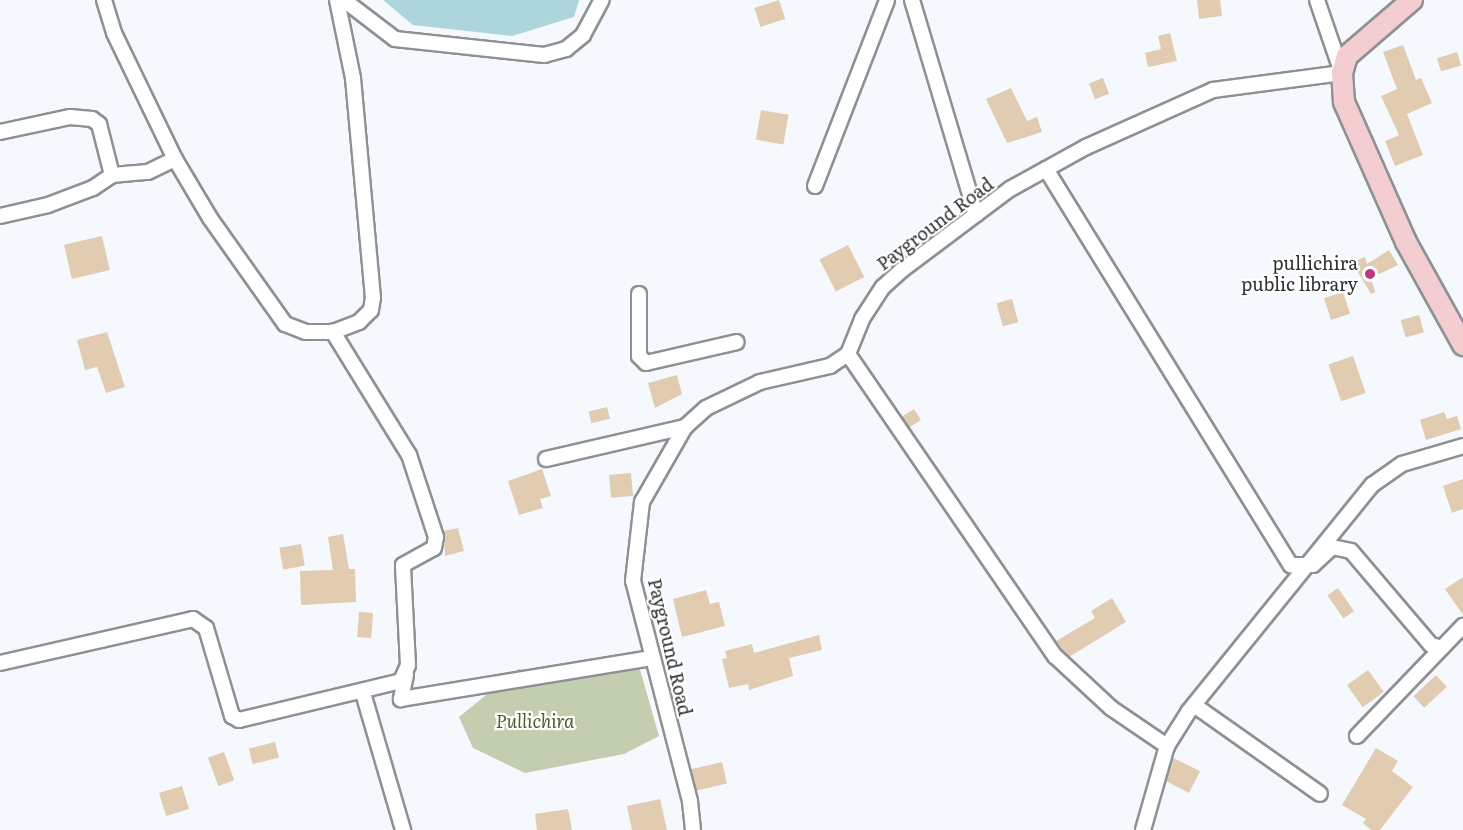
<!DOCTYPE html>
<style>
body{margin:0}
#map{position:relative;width:1463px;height:830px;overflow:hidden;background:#f5f9fd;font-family:Literata,serif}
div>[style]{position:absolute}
.green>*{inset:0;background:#c3cdb0}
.water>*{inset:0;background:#add6dc}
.building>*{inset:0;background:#e1ccb1;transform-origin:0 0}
.roads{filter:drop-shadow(2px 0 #8d9194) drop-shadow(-2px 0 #8d9194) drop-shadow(0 2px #8d9194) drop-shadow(0 -2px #8d9194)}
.street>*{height:14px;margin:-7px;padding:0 7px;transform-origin:7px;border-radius:7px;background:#fff}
.secondary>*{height:20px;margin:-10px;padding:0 10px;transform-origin:10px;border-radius:10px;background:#f4cdd1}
.dots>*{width:16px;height:16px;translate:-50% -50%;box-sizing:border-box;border:3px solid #fff;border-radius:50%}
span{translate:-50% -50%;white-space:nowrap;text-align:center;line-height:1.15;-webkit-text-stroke:4.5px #fff;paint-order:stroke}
.street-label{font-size:18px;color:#2e3031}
.poi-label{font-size:18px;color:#2e3031}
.right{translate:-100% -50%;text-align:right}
.park-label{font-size:18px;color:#4f5e2e;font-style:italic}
</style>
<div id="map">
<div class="green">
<i style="clip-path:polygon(639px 666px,659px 736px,624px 754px,525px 773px,473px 748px,459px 717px,518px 669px,550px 672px)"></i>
</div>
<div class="water">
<i style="clip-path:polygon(383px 0,579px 0,574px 17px,512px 36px,413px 25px)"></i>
</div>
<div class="building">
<i style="left:779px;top:0;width:20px;height:26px;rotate:72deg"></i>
<i style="clip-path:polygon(1197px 0,1220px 0,1222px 16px,1199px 19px)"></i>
<i style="clip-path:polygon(1170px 33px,1177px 61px,1148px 67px,1145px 53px,1161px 49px,1158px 36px)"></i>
<i style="clip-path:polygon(1403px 45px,1416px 80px,1421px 78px,1432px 103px,1407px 114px,1423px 155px,1395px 166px,1385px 141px,1399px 135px,1381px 96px,1397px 89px,1383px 52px)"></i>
<i style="left:1457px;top:52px;width:14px;height:21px;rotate:73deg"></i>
<i style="left:1103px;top:78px;width:17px;height:15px;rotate:69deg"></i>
<i style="clip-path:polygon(1011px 88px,1027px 121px,1037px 117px,1042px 132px,1007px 143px,986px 99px)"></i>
<i style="left:761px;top:110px;width:28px;height:30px;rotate:10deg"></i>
<i style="left:102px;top:236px;width:35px;height:39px;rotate:77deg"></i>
<i style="left:848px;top:245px;width:36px;height:32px;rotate:63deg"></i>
<i style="clip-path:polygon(1389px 250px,1398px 265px,1371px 278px,1375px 292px,1371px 294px,1352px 262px,1365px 257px,1367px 264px)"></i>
<i style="left:1343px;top:292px;width:23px;height:20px;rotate:72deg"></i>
<i style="left:1012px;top:299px;width:24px;height:16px;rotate:75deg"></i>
<i style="left:1419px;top:315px;width:18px;height:19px;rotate:74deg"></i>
<i style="clip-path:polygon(107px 332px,125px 387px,106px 393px,97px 367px,85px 370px,77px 340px)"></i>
<i style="left:1353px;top:356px;width:39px;height:26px;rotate:71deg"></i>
<i style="clip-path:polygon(677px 375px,682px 394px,655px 408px,648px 383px)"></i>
<i style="left:607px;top:407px;width:12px;height:19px;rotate:76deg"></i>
<i style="left:914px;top:409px;width:13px;height:14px;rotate:58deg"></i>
<i style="clip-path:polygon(1444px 412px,1447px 419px,1457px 416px,1461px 429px,1426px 440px,1420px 420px)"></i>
<i style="clip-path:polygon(542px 469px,551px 496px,540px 499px,543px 508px,519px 515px,508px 481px)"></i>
<i style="left:631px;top:473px;width:23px;height:22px;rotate:85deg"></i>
<i style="clip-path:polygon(1463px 479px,1463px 509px,1452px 513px,1443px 486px)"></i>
<i style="clip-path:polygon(458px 528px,464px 551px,445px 556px,444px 531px)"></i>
<i style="clip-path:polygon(343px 534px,349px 569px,355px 569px,356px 602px,301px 605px,300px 571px,333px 570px,328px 537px)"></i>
<i style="left:301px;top:544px;width:22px;height:22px;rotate:80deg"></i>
<i style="clip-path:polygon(1463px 577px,1463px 615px,1445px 589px)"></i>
<i style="left:1338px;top:588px;width:28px;height:13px;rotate:55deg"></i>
<i style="clip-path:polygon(706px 590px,710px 604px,719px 602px,725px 626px,682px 637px,673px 599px)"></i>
<i style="clip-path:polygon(1112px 598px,1126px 622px,1069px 657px,1056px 641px,1095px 618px,1091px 611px)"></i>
<i style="left:359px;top:612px;width:14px;height:25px;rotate:4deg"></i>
<i style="clip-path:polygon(819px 635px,822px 650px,789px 658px,793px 676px,749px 690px,748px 684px,729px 688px,722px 659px,727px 658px,725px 651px,752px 644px,754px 653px)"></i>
<i style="left:1368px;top:670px;width:27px;height:26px;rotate:54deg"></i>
<i style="left:1436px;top:675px;width:16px;height:31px;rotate:47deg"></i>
<i style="left:275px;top:742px;width:16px;height:27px;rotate:76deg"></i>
<i style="clip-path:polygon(1376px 748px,1398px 761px,1392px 771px,1413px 787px,1380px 830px,1371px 830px,1363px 823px,1366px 819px,1342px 805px)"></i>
<i style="left:224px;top:752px;width:30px;height:17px;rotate:70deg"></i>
<i style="clip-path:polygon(1173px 758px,1200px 771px,1189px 793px,1166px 781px)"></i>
<i style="left:722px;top:762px;width:22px;height:32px;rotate:77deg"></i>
<i style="left:182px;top:786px;width:24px;height:24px;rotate:73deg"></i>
<i style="clip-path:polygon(660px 799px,667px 830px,632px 830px,627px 806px)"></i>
<i style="clip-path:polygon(568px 809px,572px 830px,537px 830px,535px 814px)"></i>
</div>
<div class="roads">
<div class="street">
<i style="left:104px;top:0;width:34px;rotate:73deg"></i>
<i style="left:114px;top:33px;width:140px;rotate:64.2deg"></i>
<i style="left:175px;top:159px;width:69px;rotate:59.3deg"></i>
<i style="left:210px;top:218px;width:130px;rotate:54.7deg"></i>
<i style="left:285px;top:324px;width:22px;rotate:21deg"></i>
<i style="left:306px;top:332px;width:27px"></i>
<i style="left:333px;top:332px;width:28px;rotate:-21deg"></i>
<i style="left:359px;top:322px;width:17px;rotate:-45deg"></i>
<i style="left:371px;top:310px;width:12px;rotate:-81deg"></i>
<i style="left:373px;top:298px;width:221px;rotate:-95.2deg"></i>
<i style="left:353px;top:78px;width:80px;rotate:-101.6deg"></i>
<i style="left:344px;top:0;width:64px;rotate:37.4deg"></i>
<i style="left:395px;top:39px;width:150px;rotate:6.1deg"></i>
<i style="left:544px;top:55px;width:23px;rotate:-15deg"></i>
<i style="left:566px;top:49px;width:22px;rotate:-39deg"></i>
<i style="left:583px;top:35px;width:40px;rotate:-62deg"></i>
<i style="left:912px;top:0;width:224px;rotate:73.4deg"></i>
<i style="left:0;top:132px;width:72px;rotate:-12.1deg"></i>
<i style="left:70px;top:117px;width:22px;rotate:5deg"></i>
<i style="left:92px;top:119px;width:9px;rotate:36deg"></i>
<i style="left:99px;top:124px;width:53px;rotate:75.7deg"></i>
<i style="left:112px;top:175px;width:36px;rotate:-5deg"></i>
<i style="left:148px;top:172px;width:30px;rotate:-26deg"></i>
<i style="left:1046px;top:169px;width:466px;rotate:58.3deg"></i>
<i style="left:1291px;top:565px;width:22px"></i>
<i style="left:1313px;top:565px;width:26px;rotate:-43deg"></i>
<i style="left:1332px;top:547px;width:19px;rotate:12deg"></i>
<i style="left:1351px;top:551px;width:123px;rotate:49.6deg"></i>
<i style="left:1431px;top:645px;width:11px;rotate:15deg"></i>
<i style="left:815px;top:186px;width:199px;rotate:-68.8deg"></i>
<i style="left:0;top:216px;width:49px;rotate:-12.9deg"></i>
<i style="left:48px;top:205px;width:48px;rotate:-20.7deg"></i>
<i style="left:93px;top:188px;width:23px;rotate:-34deg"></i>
<i style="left:639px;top:294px;width:62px;rotate:90deg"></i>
<i style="left:639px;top:356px;width:10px;rotate:45deg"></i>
<i style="left:646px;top:363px;width:93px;rotate:-13deg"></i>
<i style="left:848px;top:354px;width:366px;rotate:55.6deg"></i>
<i style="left:1055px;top:656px;width:76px;rotate:42.9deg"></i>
<i style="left:1111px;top:708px;width:68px;rotate:34.2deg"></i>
<i style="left:546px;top:459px;width:143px;rotate:-13deg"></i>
<i style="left:0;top:663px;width:198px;rotate:-12.8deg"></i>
<i style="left:193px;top:619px;width:16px;rotate:35deg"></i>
<i style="left:206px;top:628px;width:92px;rotate:73.5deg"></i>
<i style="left:232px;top:716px;width:8px;rotate:30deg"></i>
<i style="left:239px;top:720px;width:167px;rotate:-13.5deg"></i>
<i style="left:401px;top:681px;width:17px;rotate:-66deg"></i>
<i style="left:408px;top:665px;width:100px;rotate:-92.9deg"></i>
<i style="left:403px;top:565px;width:35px;rotate:-29deg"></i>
<i style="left:434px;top:548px;width:11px;rotate:-80deg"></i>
<i style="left:436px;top:537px;width:86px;rotate:-108.2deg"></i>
<i style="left:409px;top:455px;width:145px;rotate:-121.7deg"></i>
<i style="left:406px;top:675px;width:25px;rotate:102deg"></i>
<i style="left:401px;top:699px;width:253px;rotate:-9.3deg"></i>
<i style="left:363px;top:693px;width:143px;rotate:73.7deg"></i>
<i style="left:1194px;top:705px;width:154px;rotate:35.2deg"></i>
<i style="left:1357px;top:736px;width:153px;rotate:-46.1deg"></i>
<i style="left:693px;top:830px;width:29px;rotate:-96deg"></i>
<i style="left:690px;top:801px;width:227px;rotate:-104.5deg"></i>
<i style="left:633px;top:581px;width:80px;rotate:-83.5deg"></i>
<i style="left:642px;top:502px;width:86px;rotate:-60.2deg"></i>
<i style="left:685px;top:427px;width:28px;rotate:-42deg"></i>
<i style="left:706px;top:408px;width:60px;rotate:-25.7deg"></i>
<i style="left:760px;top:382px;width:72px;rotate:-12.9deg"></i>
<i style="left:830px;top:366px;width:22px;rotate:-34deg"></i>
<i style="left:848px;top:354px;width:38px;rotate:-68deg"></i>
<i style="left:862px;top:319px;width:38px;rotate:-57deg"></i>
<i style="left:883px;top:287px;width:25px;rotate:-42deg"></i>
<i style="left:902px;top:270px;width:135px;rotate:-36.9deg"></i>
<i style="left:1010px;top:189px;width:87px;rotate:-28.9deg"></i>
<i style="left:1086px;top:147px;width:139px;rotate:-24.2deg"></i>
<i style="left:1213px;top:90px;width:130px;rotate:-7.5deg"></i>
<i style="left:1342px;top:73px;width:77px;rotate:-108.9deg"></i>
<i style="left:1143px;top:830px;width:87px;rotate:-74.1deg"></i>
<i style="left:1167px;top:746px;width:41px;rotate:-57.8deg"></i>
<i style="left:1189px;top:711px;width:291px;rotate:-51deg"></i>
<i style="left:1372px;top:485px;width:37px;rotate:-35deg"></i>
<i style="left:1402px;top:464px;width:64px;rotate:-16.4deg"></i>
</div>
<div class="secondary">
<i style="left:1412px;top:0;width:86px;rotate:139.3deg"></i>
<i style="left:1347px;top:56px;width:18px;rotate:106deg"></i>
<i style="left:1342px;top:73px;width:29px;rotate:86deg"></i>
<i style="left:1344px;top:102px;width:153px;rotate:66.1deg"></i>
<i style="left:1406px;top:242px;width:118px;rotate:61deg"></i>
</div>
</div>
<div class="dots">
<i style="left:1370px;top:274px;background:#bd387c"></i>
</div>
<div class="street-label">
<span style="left:935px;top:224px;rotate:-37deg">Payground Road</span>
<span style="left:670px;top:647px;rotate:77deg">Payground Road</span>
</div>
<div class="poi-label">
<span class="right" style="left:1358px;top:274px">pullichira<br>public library</span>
</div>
<div class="park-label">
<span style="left:535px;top:721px">Pullichira</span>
</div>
</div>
